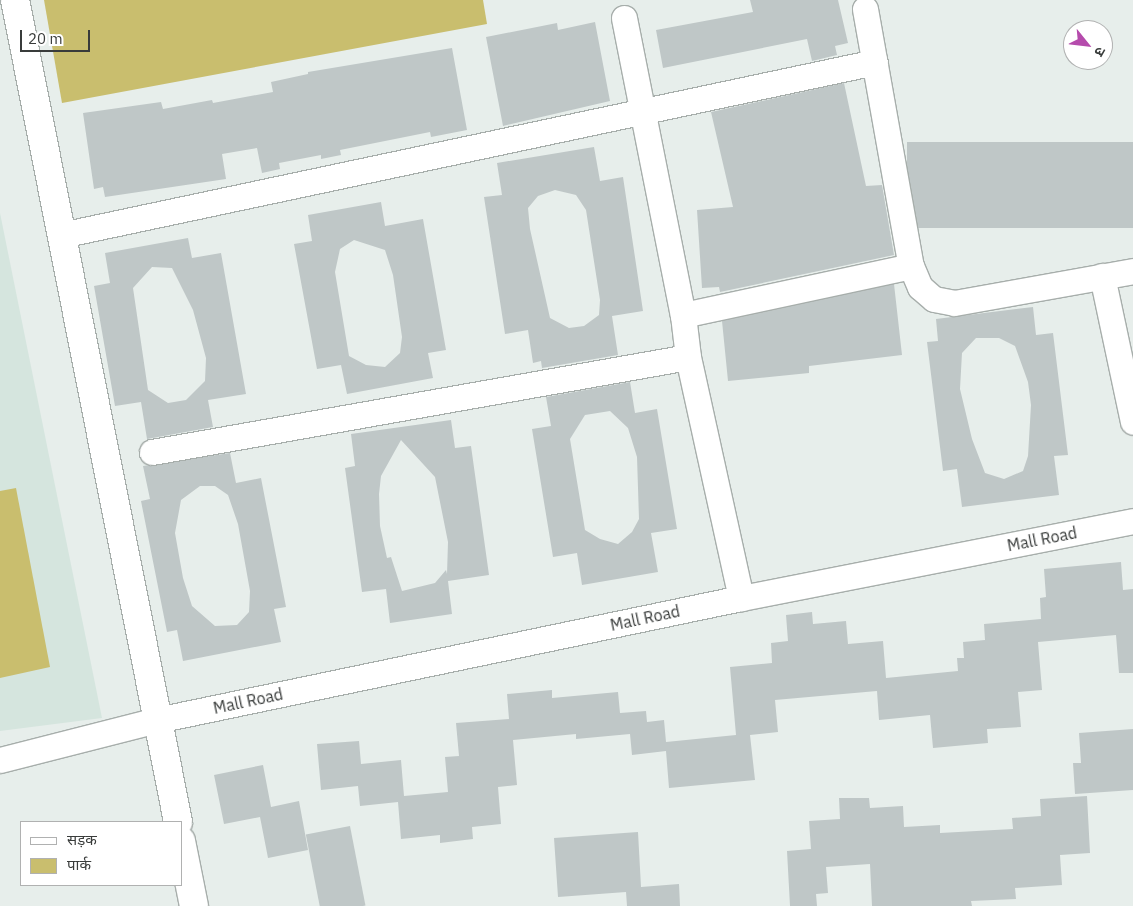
<!DOCTYPE html>
<meta charset="utf-8">
<style>
body{margin:0}
#map{position:relative;width:1133px;height:906px;overflow:hidden;background:#e7eeeb;font-family:"IBM Plex Sans","Noto Sans Devanagari",sans-serif}
div>[style]{position:absolute}
.built>*{inset:0;background:#d5e5de}
.green>*{inset:0;background:#c9be6e}
.building>*{inset:0;background:#bfc7c7;transform-origin:0 0}
.roads{filter:drop-shadow(1px 0 #a7aeab) drop-shadow(-1px 0 #a7aeab) drop-shadow(0 1px #a7aeab) drop-shadow(0 -1px #a7aeab)}
.street>*{height:25px;margin:-12.5px;padding:0 12.5px;transform-origin:12.5px;border-radius:12.5px;background:#fff}
.secondary>*{height:28px;margin:-14px;padding:0 14px;transform-origin:14px;border-radius:14px;background:#fff}
span{translate:-50% -50%;white-space:nowrap;text-align:center;line-height:1.15;-webkit-text-stroke:4.5px #fff;paint-order:stroke}
.street-label{font-size:16px;color:#393c3b}
.legend{position:absolute;left:20px;top:821px;width:162px;height:65px;box-sizing:border-box;background:#fff;border:1px solid #b0b1b1;margin:0;padding:6px 9px;list-style:none;font-size:15px;color:#393c3b}
.legend li{display:flex;align-items:center;gap:10px;height:25px}
.legend b{width:25px;border:1px solid #b0b1b1}
.north{position:absolute;left:1063px;top:20px;width:50px;height:50px;box-sizing:border-box;background:#fff;border:1px solid #b0b1b1;border-radius:50%;rotate:119deg;font-size:14px;font-weight:700;line-height:20px;text-align:center;color:#393c3b}
.north::after{content:'';display:block;margin:auto;width:18px;height:22px;background:#b54bac;clip-path:polygon(50% 0,100% 100%,50% 72%,0 100%)}
.scale{position:absolute;left:20px;top:30px;width:70px;height:22px;box-sizing:border-box;border:2px solid #393c3b;border-top:0;padding-left:6px;font-size:15px;line-height:18px;white-space:nowrap;color:#393c3b;-webkit-text-stroke:4px #fff;paint-order:stroke}
</style>
<div id="map">
<div class="built">
<i style="clip-path:polygon(0 213px,102px 718px,0 731px)"></i>
</div>
<div class="green">
<i style="clip-path:polygon(44px 0,483px 0,487px 24px,62px 103px)"></i>
<i style="clip-path:polygon(16px 488px,50px 667px,0 678px,0 491px)"></i>
</div>
<div class="building">
<i style="clip-path:polygon(750px 0,838px 0,848px 43px,835px 46px,837px 55px,812px 61px,807px 39px,663px 68px,656px 30px,753px 12px)"></i>
<i style="clip-path:polygon(595px 22px,610px 101px,503px 126px,486px 37px,557px 23px,558px 30px)"></i>
<i style="clip-path:polygon(452px 48px,467px 130px,431px 137px,430px 132px,340px 150px,341px 155px,321px 159px,321px 155px,279px 163px,280px 169px,262px 173px,257px 148px,222px 154px,226px 179px,105px 197px,103px 187px,94px 189px,83px 113px,161px 102px,163px 109px,212px 100px,213px 103px,273px 92px,271px 82px,308px 74px,308px 72px)"></i>
<i style="clip-path:polygon(844px 83px,866px 186px,882px 185px,894px 255px,720px 292px,719px 287px,702px 288px,697px 210px,733px 207px,711px 112px)"></i>
<i style="left:1133px;top:142px;width:86px;height:226px;rotate:90deg"></i>
<i style="clip-path:polygon(evenodd,594px 147px,600px 181px,623px 177px,643px 311px,612px 316px,618px 355px,542px 368px,541px 361px,533px 363px,528px 330px,505px 334px,484px 197px,502px 195px,497px 163px,594px 147px,555px 190px,576px 195px,586px 210px,600px 300px,599px 315px,584px 326px,569px 328px,550px 318px,530px 229px,528px 208px,538px 196px,555px 190px)"></i>
<i style="clip-path:polygon(evenodd,381px 202px,385px 226px,423px 219px,446px 350px,428px 353px,433px 378px,347px 394px,341px 365px,317px 369px,294px 244px,312px 241px,308px 215px,381px 202px,354px 240px,385px 250px,393px 275px,402px 337px,400px 353px,385px 367px,366px 365px,349px 356px,335px 272px,340px 249px,354px 240px)"></i>
<i style="clip-path:polygon(evenodd,188px 238px,192px 258px,221px 253px,246px 394px,208px 400px,213px 427px,147px 439px,141px 402px,115px 406px,94px 286px,110px 283px,105px 253px,188px 238px,152px 267px,172px 268px,193px 310px,206px 358px,205px 381px,186px 400px,168px 403px,148px 390px,133px 288px,152px 267px)"></i>
<i style="clip-path:polygon(894px 284px,902px 355px,809px 366px,809px 373px,728px 381px,722px 321px)"></i>
<i style="clip-path:polygon(evenodd,1033px 307px,1036px 335px,1053px 333px,1068px 455px,1054px 456px,1059px 495px,962px 507px,957px 469px,943px 471px,927px 342px,938px 341px,936px 319px,1033px 307px,976px 338px,999px 338px,1015px 346px,1028px 382px,1031px 405px,1028px 456px,1023px 471px,1004px 479px,985px 473px,972px 439px,960px 389px,962px 353px,976px 338px)"></i>
<i style="clip-path:polygon(evenodd,630px 382px,635px 413px,657px 409px,677px 529px,651px 533px,658px 572px,582px 585px,577px 553px,553px 557px,532px 429px,551px 426px,546px 397px,630px 382px,610px 411px,628px 428px,637px 457px,639px 519px,632px 532px,618px 544px,600px 539px,585px 530px,570px 439px,585px 415px,610px 411px)"></i>
<i style="clip-path:polygon(evenodd,451px 420px,455px 448px,471px 446px,489px 575px,448px 581px,452px 614px,390px 623px,386px 589px,362px 592px,345px 468px,355px 466px,351px 434px,451px 420px,401px 440px,435px 477px,448px 542px,447px 574px,446px 570px,435px 583px,402px 591px,391px 557px,387px 558px,380px 526px,379px 494px,381px 476px,401px 440px)"></i>
<i style="clip-path:polygon(evenodd,230px 453px,236px 483px,261px 478px,286px 607px,274px 609px,281px 642px,183px 661px,177px 630px,167px 632px,141px 501px,150px 499px,143px 466px,230px 453px,200px 486px,215px 486px,228px 495px,238px 524px,250px 591px,249px 612px,237px 625px,215px 626px,192px 606px,183px 578px,175px 533px,181px 500px,200px 486px)"></i>
<i style="clip-path:polygon(1121px 562px,1123px 590px,1133px 589px,1133px 673px,1119px 673px,1116px 635px,1038px 642px,1042px 690px,1018px 692px,1021px 727px,987px 729px,988px 743px,933px 748px,930px 715px,879px 720px,877px 691px,775px 700px,778px 732px,750px 735px,755px 780px,669px 788px,666px 751px,632px 755px,630px 734px,576px 739px,576px 734px,513px 740px,517px 785px,498px 787px,501px 824px,472px 827px,473px 839px,440px 843px,440px 835px,401px 839px,398px 802px,360px 806px,358px 786px,321px 790px,317px 744px,359px 741px,361px 764px,401px 760px,404px 796px,448px 792px,445px 757px,459px 756px,456px 723px,509px 719px,507px 694px,552px 690px,552px 698px,618px 692px,620px 713px,646px 711px,647px 722px,664px 720px,666px 742px,736px 735px,730px 667px,772px 663px,771px 643px,788px 641px,786px 615px,812px 612px,813px 624px,846px 621px,848px 644px,883px 641px,886px 678px,958px 671px,957px 658px,964px 658px,963px 642px,985px 640px,984px 624px,1041px 619px,1040px 598px,1046px 597px,1044px 569px)"></i>
<i style="clip-path:polygon(1133px 729px,1133px 790px,1075px 794px,1073px 763px,1081px 763px,1079px 733px)"></i>
<i style="clip-path:polygon(263px 765px,271px 807px,299px 801px,308px 850px,268px 858px,260px 817px,224px 824px,214px 775px)"></i>
<i style="clip-path:polygon(1087px 796px,1090px 853px,1060px 855px,1062px 885px,1015px 888px,1016px 899px,971px 901px,972px 906px,872px 906px,870px 864px,826px 867px,828px 893px,816px 894px,817px 906px,790px 906px,787px 851px,811px 849px,809px 821px,840px 819px,839px 798px,869px 798px,870px 808px,903px 806px,904px 827px,940px 825px,940px 833px,1013px 829px,1012px 818px,1041px 816px,1040px 799px)"></i>
<i style="left:350px;top:826px;width:81px;height:45px;rotate:79deg"></i>
<i style="clip-path:polygon(638px 832px,641px 887px,679px 884px,680px 906px,627px 906px,626px 892px,558px 897px,554px 838px)"></i>
</div>
<div class="roads">
<div class="street">
<i style="left:865px;top:9px;width:261px;rotate:79.9deg"></i>
<i style="left:911px;top:266px;width:23px;rotate:67deg"></i>
<i style="left:920px;top:287px;width:18px;rotate:41deg"></i>
<i style="left:934px;top:299px;width:20px;rotate:11deg"></i>
<i style="left:954px;top:303px;width:182px;rotate:-10.1deg"></i>
<i style="left:624px;top:18px;width:303px;rotate:78.8deg"></i>
<i style="left:683px;top:315px;width:42px;rotate:83.2deg"></i>
<i style="left:688px;top:357px;width:247px;rotate:77.6deg"></i>
<i style="left:61px;top:235px;width:832px;rotate:-12deg"></i>
<i style="left:1102px;top:276px;width:149px;rotate:78deg"></i>
<i style="left:683px;top:315px;width:233px;rotate:-12.1deg"></i>
<i style="left:152px;top:452px;width:544px;rotate:-10.05deg"></i>
<i style="left:0;top:760px;width:162px;rotate:-14.3deg"></i>
<i style="left:157px;top:720px;width:597px;rotate:-11.8deg"></i>
<i style="left:741px;top:598px;width:399px;rotate:-11.1deg"></i>
</div>
<div class="secondary">
<i style="left:15px;top:0;width:838px;rotate:78.78deg"></i>
<i style="left:181px;top:841px;width:66px;rotate:78.7deg"></i>
</div>
</div>
<div class="street-label">
<span style="left:1042px;top:539px;rotate:-11deg">Mall Road</span>
<span style="left:645px;top:618px;rotate:-12deg">Mall Road</span>
<span style="left:248px;top:701px;rotate:-12deg">Mall Road</span>
</div>
<ul class="legend">
<li><b style="height:6px;background:#fff"></b>सड़क</li>
<li><b style="height:14px;background:#c9be6e"></b>पार्क</li>
</ul>
<div class="north">उ</div>
<div class="scale">20 m</div>
</div>
